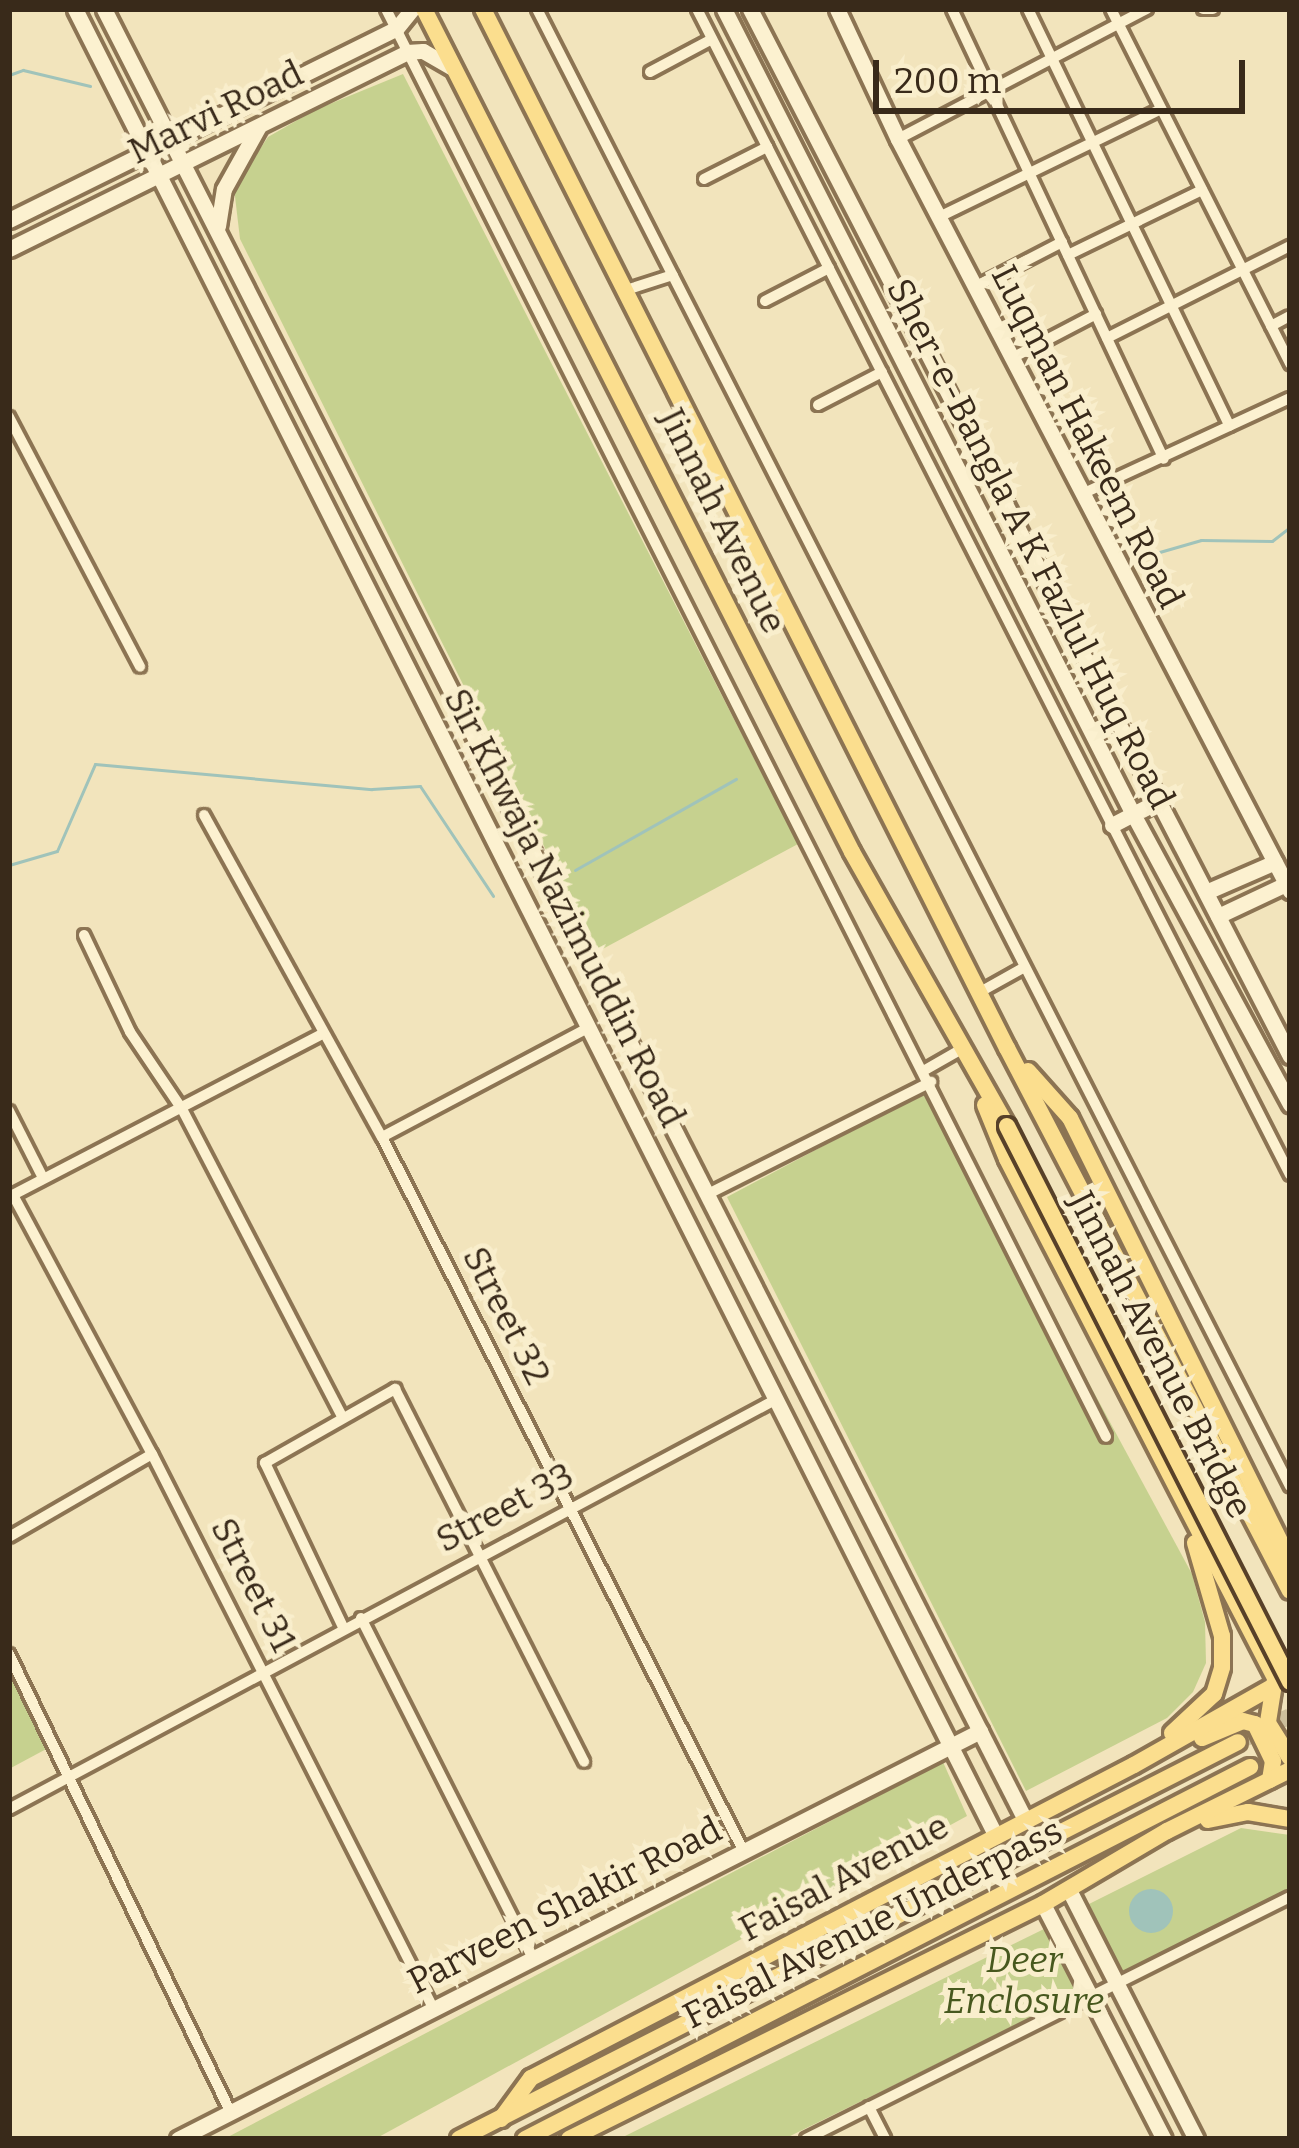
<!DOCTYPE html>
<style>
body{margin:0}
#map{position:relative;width:1299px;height:2148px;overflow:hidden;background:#f2e4bc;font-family:Bitter,serif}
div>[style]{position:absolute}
.green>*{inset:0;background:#c6d18f}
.water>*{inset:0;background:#a0c3ba}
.round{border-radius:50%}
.stream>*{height:3px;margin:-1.5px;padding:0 1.5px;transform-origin:1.5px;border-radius:1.5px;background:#a0c3ba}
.primary-tunnel>*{height:16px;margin-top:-8px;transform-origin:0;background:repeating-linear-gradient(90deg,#cdbf9c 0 16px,transparent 0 24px)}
.roads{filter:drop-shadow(3px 0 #8c7453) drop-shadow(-3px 0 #8c7453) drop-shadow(0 3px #8c7453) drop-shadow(0 -3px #8c7453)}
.street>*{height:10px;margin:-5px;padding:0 5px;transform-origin:5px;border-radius:5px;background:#fcf1d0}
.secondary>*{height:15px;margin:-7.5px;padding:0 7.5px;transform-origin:7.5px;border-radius:7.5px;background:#fcf1d0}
.primary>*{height:16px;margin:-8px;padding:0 8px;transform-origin:8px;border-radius:8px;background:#fbde8e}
.bridges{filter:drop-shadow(3px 0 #584129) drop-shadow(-3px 0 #584129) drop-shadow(0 3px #584129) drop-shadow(0 -3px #584129)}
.primary-bridge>*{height:16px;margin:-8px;padding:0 8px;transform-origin:8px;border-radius:8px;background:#fbde8e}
span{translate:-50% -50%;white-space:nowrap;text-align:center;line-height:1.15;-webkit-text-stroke:10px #f9eecc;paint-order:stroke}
.street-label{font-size:36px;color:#392a1a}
.park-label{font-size:36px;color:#47581e;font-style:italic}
.frame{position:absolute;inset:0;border:12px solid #392a1a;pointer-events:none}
.scale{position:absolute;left:873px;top:60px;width:372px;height:54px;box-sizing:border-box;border:6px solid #392a1a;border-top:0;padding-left:15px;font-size:36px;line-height:42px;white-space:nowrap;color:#392a1a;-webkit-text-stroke:9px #f9eecc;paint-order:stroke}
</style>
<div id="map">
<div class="green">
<i style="clip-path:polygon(403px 74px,798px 844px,597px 952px,240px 239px,234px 188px,268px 137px,315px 110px)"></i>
<i style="clip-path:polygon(930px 1089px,1192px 1574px,1205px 1622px,1206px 1663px,1193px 1692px,1167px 1718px,1026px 1791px,727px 1197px)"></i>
<i style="clip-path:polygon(9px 1664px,50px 1747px,9px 1769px)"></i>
<i style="clip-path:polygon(943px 1762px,967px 1816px,375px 2139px,224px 2139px)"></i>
<i style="clip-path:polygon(1241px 1828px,1290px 1835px,1290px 1892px,1116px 1977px,1087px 1915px,1089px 1904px)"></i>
<i style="clip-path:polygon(1044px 1929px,1078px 1995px,784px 2139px,619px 2139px)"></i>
</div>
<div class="water">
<i class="round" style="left:1129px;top:1889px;width:44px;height:44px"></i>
</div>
<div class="stream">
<i style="left:9px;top:75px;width:15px;rotate:-20deg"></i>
<i style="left:23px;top:70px;width:69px;rotate:13.4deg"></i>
<i style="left:1156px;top:553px;width:47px;rotate:-16.1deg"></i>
<i style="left:1201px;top:540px;width:71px;rotate:0.8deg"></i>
<i style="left:1272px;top:541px;width:23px;rotate:-38deg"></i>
<i style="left:9px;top:865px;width:50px;rotate:-16.3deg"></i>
<i style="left:57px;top:851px;width:95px;rotate:-66.4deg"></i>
<i style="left:95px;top:764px;width:278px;rotate:5.2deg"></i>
<i style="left:372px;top:789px;width:48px;rotate:-3.6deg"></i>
<i style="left:420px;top:786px;width:132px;rotate:56.4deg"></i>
<i style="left:575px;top:870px;width:185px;rotate:-29.5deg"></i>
</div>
<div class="primary-tunnel">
<i style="left:1238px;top:1742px;width:58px;rotate:-26.6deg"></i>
</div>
<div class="roads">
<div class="street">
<i style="left:386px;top:9px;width:1599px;rotate:63.24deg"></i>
<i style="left:537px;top:9px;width:1658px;rotate:62.99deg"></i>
<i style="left:697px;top:9px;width:1308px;rotate:63.04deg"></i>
<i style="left:952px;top:9px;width:497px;rotate:64.8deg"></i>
<i style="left:1028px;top:9px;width:463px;rotate:64.2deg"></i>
<i style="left:1111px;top:9px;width:398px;rotate:63.2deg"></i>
<i style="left:1203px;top:9px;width:10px"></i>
<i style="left:650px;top:72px;width:70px;rotate:-28deg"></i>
<i style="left:898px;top:139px;width:281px;rotate:-27.6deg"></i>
<i style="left:704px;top:179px;width:71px;rotate:-26.9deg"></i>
<i style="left:939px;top:217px;width:247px;rotate:-25.9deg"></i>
<i style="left:1068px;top:255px;width:149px;rotate:-25.9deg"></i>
<i style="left:975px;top:287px;width:98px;rotate:-27.3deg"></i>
<i style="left:626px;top:290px;width:49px;rotate:-17.7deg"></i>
<i style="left:765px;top:301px;width:72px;rotate:-27.3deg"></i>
<i style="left:1271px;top:326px;width:21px;rotate:-28deg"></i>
<i style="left:1107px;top:338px;width:205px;rotate:-26.7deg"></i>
<i style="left:1012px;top:358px;width:95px;rotate:-27.6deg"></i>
<i style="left:818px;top:405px;width:72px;rotate:-27.3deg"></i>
<i style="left:9px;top:417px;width:282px;rotate:62.3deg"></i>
<i style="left:1082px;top:494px;width:229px;rotate:-24.8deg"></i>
<i style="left:204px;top:815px;width:368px;rotate:61.1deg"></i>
<i style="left:382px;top:1137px;width:799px;rotate:63.15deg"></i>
<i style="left:84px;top:935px;width:107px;rotate:64.6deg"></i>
<i style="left:130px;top:1032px;width:93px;rotate:56deg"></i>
<i style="left:182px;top:1109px;width:347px;rotate:62.5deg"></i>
<i style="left:980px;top:992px;width:51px;rotate:-29.1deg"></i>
<i style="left:925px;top:1070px;width:40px;rotate:-29.7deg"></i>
<i style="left:9px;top:1111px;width:75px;rotate:63.1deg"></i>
<i style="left:382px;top:1137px;width:235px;rotate:-27.9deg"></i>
<i style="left:708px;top:1194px;width:250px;rotate:-26.7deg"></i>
<i style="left:13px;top:1195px;width:294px;rotate:61.8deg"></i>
<i style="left:152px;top:1454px;width:619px;rotate:63.1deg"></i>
<i style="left:9px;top:1197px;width:353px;rotate:-27.5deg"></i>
<i style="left:9px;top:1537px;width:165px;rotate:-30.1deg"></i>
<i style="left:361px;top:1618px;width:379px;rotate:63.2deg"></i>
<i style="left:343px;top:1627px;width:182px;rotate:-115.4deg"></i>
<i style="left:265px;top:1463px;width:150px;rotate:-29.6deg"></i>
<i style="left:395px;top:1389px;width:418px;rotate:63.1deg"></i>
<i style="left:9px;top:1654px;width:508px;rotate:64.19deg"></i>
<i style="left:9px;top:1809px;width:868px;rotate:-28.1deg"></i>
<i style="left:869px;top:2107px;width:36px;rotate:63deg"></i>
<i style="left:806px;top:2139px;width:541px;rotate:-26.57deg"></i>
</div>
<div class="secondary">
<i style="left:75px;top:9px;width:2046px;rotate:63.25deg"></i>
<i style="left:104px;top:9px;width:2032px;rotate:63.04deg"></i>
<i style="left:724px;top:9px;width:903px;rotate:63.07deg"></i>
<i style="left:1133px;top:814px;width:330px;rotate:61.6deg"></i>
<i style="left:750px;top:9px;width:1178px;rotate:62.72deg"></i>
<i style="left:837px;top:9px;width:144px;rotate:64.9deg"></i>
<i style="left:898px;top:139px;width:848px;rotate:62.47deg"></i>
<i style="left:9px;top:220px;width:432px;rotate:-26.3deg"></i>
<i style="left:396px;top:29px;width:26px;rotate:-51deg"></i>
<i style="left:218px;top:226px;width:37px;rotate:-81deg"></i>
<i style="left:224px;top:189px;width:70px;rotate:-60.9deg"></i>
<i style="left:9px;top:249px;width:444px;rotate:-26.3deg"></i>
<i style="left:407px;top:52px;width:16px;rotate:-4deg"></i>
<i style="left:423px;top:51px;width:32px;rotate:30deg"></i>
<i style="left:1112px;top:825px;width:50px;rotate:-27.6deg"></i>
<i style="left:1206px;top:892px;width:75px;rotate:-23.5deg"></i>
<i style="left:1218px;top:916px;width:75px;rotate:-25.2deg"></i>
<i style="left:1069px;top:1890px;width:280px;rotate:63deg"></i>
<i style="left:1043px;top:1904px;width:264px;rotate:62.8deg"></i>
<i style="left:178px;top:2139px;width:900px;rotate:-26.96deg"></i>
</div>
<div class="primary">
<i style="left:424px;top:9px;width:945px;rotate:63.08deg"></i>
<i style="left:852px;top:852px;width:315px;rotate:60.5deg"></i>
<i style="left:483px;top:9px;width:1164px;rotate:63.24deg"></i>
<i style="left:1007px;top:1048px;width:612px;rotate:62.47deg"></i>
<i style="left:1028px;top:1071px;width:63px;rotate:48.2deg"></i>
<i style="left:1070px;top:1118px;width:495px;rotate:63.6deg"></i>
<i style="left:985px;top:1105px;width:58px;rotate:67.8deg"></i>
<i style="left:1007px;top:1159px;width:586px;rotate:62.69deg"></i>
<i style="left:1274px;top:1684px;width:39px;rotate:99deg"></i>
<i style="left:1268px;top:1723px;width:41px;rotate:57.8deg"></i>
<i style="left:1172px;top:1733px;width:57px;rotate:-42.9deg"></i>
<i style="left:1214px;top:1694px;width:28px;rotate:-73deg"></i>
<i style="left:1222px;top:1667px;width:31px;rotate:-90deg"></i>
<i style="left:1222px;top:1636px;width:97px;rotate:-106.2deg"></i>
<i style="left:1202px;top:1738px;width:44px;rotate:-22.5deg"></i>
<i style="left:1243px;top:1721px;width:12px;rotate:14deg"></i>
<i style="left:1255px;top:1724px;width:41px;rotate:64.1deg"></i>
<i style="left:1273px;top:1761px;width:19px;rotate:99deg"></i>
<i style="left:1208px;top:1820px;width:41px;rotate:-11.3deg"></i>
<i style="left:1248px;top:1812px;width:43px;rotate:9.5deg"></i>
<i style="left:501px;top:2119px;width:51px;rotate:-53.8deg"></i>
<i style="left:531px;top:2078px;width:679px;rotate:-27.43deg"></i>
<i style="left:1134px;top:1765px;width:159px;rotate:-29.5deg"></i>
<i style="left:459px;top:2139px;width:874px;rotate:-27deg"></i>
<i style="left:525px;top:2139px;width:815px;rotate:-27.16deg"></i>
<i style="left:569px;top:2139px;width:529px;rotate:-26.37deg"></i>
<i style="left:1043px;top:1904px;width:144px;rotate:-30.5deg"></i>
<i style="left:1167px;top:1831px;width:137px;rotate:-26.4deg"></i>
</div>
</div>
<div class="bridges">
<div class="primary-bridge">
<i style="left:1007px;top:1126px;width:624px;rotate:63.02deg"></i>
</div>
</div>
<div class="street-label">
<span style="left:216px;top:113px;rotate:-26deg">Marvi Road</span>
<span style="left:1087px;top:437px;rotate:63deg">Luqman Hakeem Road</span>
<span style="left:722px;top:521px;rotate:64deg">Jinnah Avenue</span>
<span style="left:1030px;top:544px;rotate:63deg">Sher-e-Bangla A K Fazlul Huq Road</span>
<span style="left:564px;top:908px;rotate:63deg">Sir Khwaja Nazimuddin Road</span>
<span style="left:506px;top:1316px;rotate:63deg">Street 32</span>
<span style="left:1160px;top:1355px;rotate:63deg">Jinnah Avenue Bridge</span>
<span style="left:505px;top:1508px;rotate:-28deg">Street 33</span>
<span style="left:253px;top:1585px;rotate:63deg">Street 31</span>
<span style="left:844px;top:1878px;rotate:-28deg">Faisal Avenue</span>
<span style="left:565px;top:1906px;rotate:-27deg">Parveen Shakir Road</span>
<span style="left:873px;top:1924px;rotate:-27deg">Faisal Avenue Underpass</span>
</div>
<div class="park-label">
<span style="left:1024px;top:1981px">Deer<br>Enclosure</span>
</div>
<div class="frame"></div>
<div class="scale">200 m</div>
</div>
